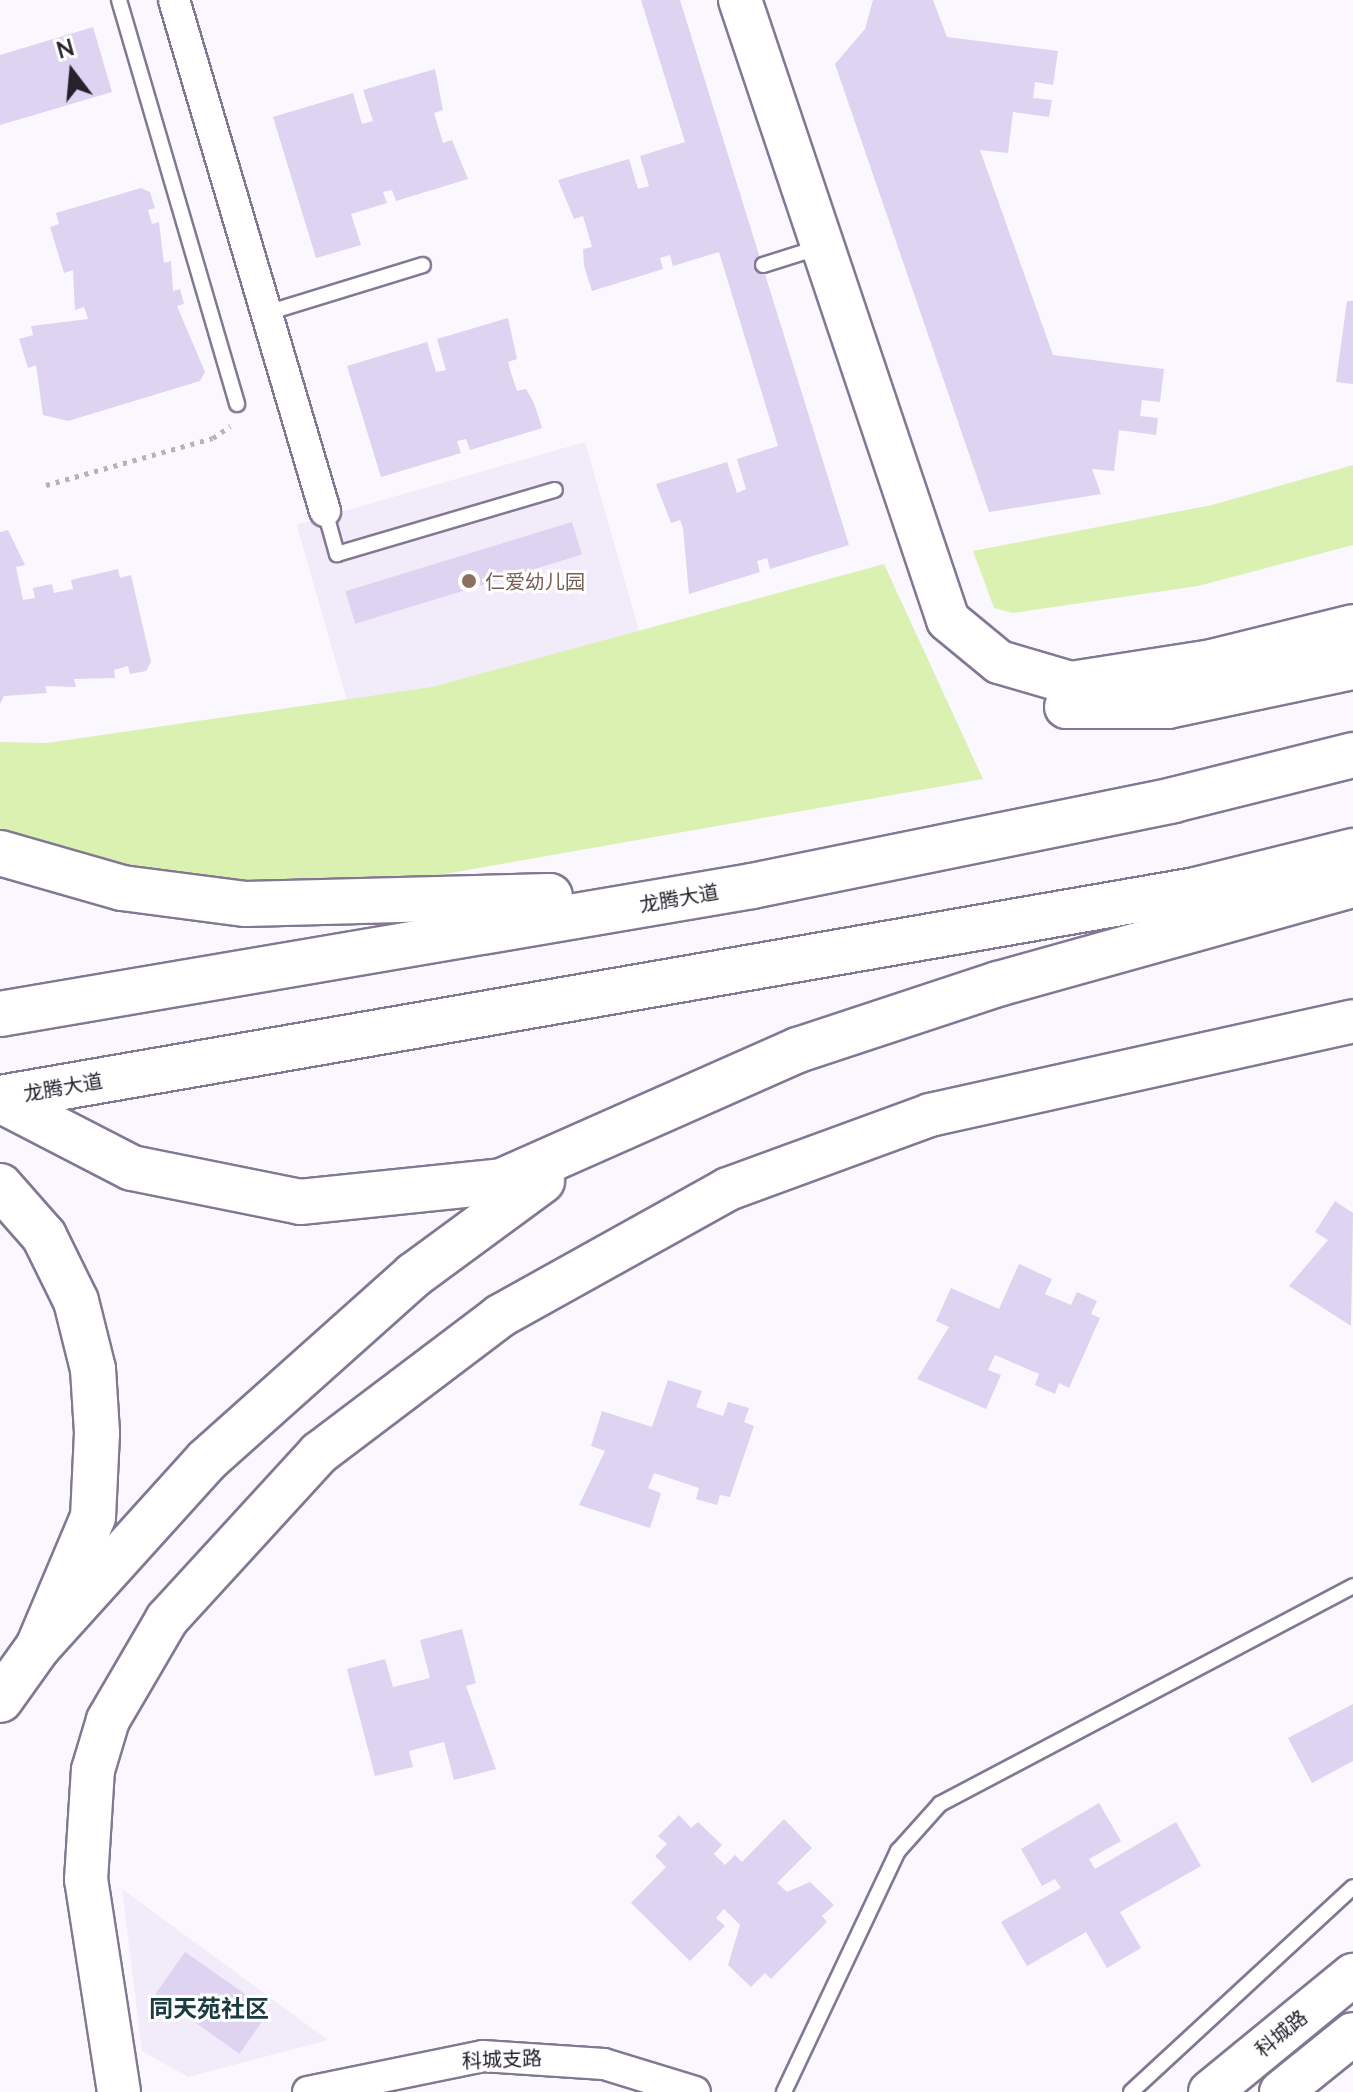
<!DOCTYPE html>
<meta charset="utf-8">
<style>
body{margin:0}
#map{position:relative;width:1353px;height:2092px;overflow:hidden;background:#faf8fe;font-family:Lato,"Noto Sans SC",sans-serif}
div>[style]{position:absolute}
.built>*{inset:0;background:#f1ebfa;transform-origin:0 0}
.green>*{inset:0;background:#daf1b1}
.building>*{inset:0;background:#ded3f0;transform-origin:0 0}
.path>*{height:5px;margin-top:-2.5px;transform-origin:0;background:repeating-linear-gradient(90deg,#b5b3ba 0 4px,transparent 0 10px)}
.roads{filter:drop-shadow(2px 0 #827893) drop-shadow(-2px 0 #827893) drop-shadow(0 2px #827893) drop-shadow(0 -2px #827893)}
.service>*{height:14px;margin:-7px;padding:0 7px;transform-origin:7px;border-radius:7px;background:#fff}
.minor>*{height:30px;margin:-15px;padding:0 15px;transform-origin:15px;border-radius:15px;background:#fff}
.secondary>*{height:42px;margin:-21px;padding:0 21px;transform-origin:21px;border-radius:21px;background:#fff}
.trunk>*{height:44px;margin:-22px;padding:0 22px;transform-origin:22px;border-radius:22px;background:#fff}
.dots>*{width:22px;height:22px;translate:-50% -50%;box-sizing:border-box;border:4px solid #fff;border-radius:50%}
span{translate:-50% -50%;white-space:nowrap;text-align:center;line-height:1.15;-webkit-text-stroke:6px #fff;paint-order:stroke}
.education-label{font-size:20px;color:#785e54}
.left{translate:0 -50%;text-align:left}
.street-label{font-size:20px;color:#26222d}
.quarter-label{font-size:24px;color:#1b3b42;font-weight:700}
.north{position:absolute;left:32px;top:32px;width:80px;height:80px;-webkit-text-stroke:6px #fff;paint-order:stroke;rotate:344deg;font-size:22px;font-weight:700;line-height:32px;text-align:center;color:#26222d}
.north::after{content:'';display:block;margin:auto;width:28px;height:36px;background:#26222d;clip-path:polygon(50% 0,100% 100%,50% 72%,0 100%)}
</style>
<div id="map">
<div class="built">
<i style="left:585px;top:442px;width:201px;height:300px;rotate:74deg"></i>
<i style="clip-path:polygon(122px 1889px,328px 2040px,188px 2077px,142px 2051px)"></i>
</div>
<div class="green">
<i style="clip-path:polygon(1353px 465px,1353px 545px,1198px 586px,1013px 613px,994px 608px,973px 551px,1212px 505px)"></i>
<i style="clip-path:polygon(884px 564px,983px 779px,382px 885px,189px 882px,0 837px,0 742px,47px 743px,432px 687px)"></i>
</div>
<div class="building">
<i style="clip-path:polygon(641px 0,680px 0,849px 545px,770px 569px,767px 558px,757px 561px,760px 572px,689px 594px,683px 528px,680px 520px,671px 523px,656px 484px,727px 462px,737px 493px,746px 489px,737px 459px,778px 446px,719px 252px,673px 266px,670px 255px,660px 258px,663px 269px,592px 291px,584px 266px,583px 249px,592px 247px,583px 216px,574px 219px,558px 180px,629px 159px,638px 189px,649px 186px,640px 156px,685px 142px)"></i>
<i style="clip-path:polygon(873px 0,933px 0,947px 37px,1058px 51px,1053px 85px,1035px 82px,1033px 98px,1052px 100px,1049px 117px,1013px 112px,1008px 153px,980px 150px,1053px 355px,1164px 369px,1160px 402px,1142px 400px,1140px 416px,1158px 418px,1156px 435px,1119px 430px,1114px 471px,1092px 469px,1101px 494px,989px 512px,835px 64px,865px 29px)"></i>
<i style="clip-path:polygon(93px 27px,112px 92px,0 125px,0 55px)"></i>
<i style="clip-path:polygon(435px 69px,443px 110px,434px 113px,443px 143px,452px 140px,468px 179px,396px 201px,392px 190px,383px 192px,387px 203px,351px 214px,361px 245px,316px 258px,273px 117px,353px 93px,362px 124px,373px 121px,363px 90px)"></i>
<i style="clip-path:polygon(141px 188px,150px 192px,155px 208px,148px 210px,152px 224px,159px 222px,164px 263px,171px 261px,173px 291px,180px 289px,184px 304px,177px 306px,205px 372px,200px 381px,68px 421px,43px 415px,36px 365px,28px 368px,19px 339px,33px 335px,31px 326px,88px 319px,84px 307px,75px 310px,73px 270px,64px 273px,50px 227px,59px 224px,56px 213px)"></i>
<i style="clip-path:polygon(1347px 301px,1353px 301px,1353px 384px,1336px 382px)"></i>
<i style="clip-path:polygon(508px 318px,517px 359px,508px 362px,510px 370px,517px 391px,526px 389px,534px 403px,542px 428px,470px 450px,466px 439px,457px 441px,461px 453px,381px 477px,347px 366px,427px 342px,436px 372px,446px 370px,437px 339px)"></i>
<i style="left:572px;top:522px;width:34px;height:237px;rotate:73deg"></i>
<i style="clip-path:polygon(8px 530px,25px 565px,16px 567px,23px 600px,35px 598px,33px 588px,52px 584px,54px 593px,73px 589px,71px 580px,118px 569px,120px 578px,131px 575px,151px 662px,146px 671px,130px 674px,128px 666px,114px 670px,115px 678px,74px 679px,76px 687px,45px 686px,47px 693px,4px 696px,0 704px,0 532px)"></i>
<i style="clip-path:polygon(1335px 1201px,1353px 1213px,1351px 1326px,1289px 1286px,1328px 1240px,1315px 1232px)"></i>
<i style="clip-path:polygon(1019px 1264px,1052px 1279px,1045px 1294px,1071px 1305px,1077px 1292px,1097px 1301px,1091px 1314px,1100px 1318px,1069px 1388px,1059px 1383px,1055px 1394px,1035px 1385px,1039px 1374px,995px 1355px,988px 1370px,1001px 1375px,986px 1409px,917px 1379px,949px 1327px,936px 1321px,951px 1288px,999px 1309px)"></i>
<i style="clip-path:polygon(668px 1380px,702px 1391px,696px 1407px,723px 1416px,728px 1402px,749px 1408px,744px 1422px,754px 1426px,730px 1497px,720px 1495px,717px 1505px,696px 1499px,699px 1488px,654px 1473px,648px 1488px,661px 1493px,650px 1528px,579px 1505px,605px 1451px,591px 1446px,602px 1411px,652px 1427px)"></i>
<i style="clip-path:polygon(462px 1629px,476px 1683px,466px 1686px,496px 1769px,454px 1780px,444px 1742px,409px 1751px,413px 1767px,375px 1776px,347px 1669px,385px 1659px,393px 1687px,430px 1678px,420px 1640px)"></i>
<i style="clip-path:polygon(1353px 1704px,1353px 1761px,1312px 1783px,1288px 1738px)"></i>
<i style="clip-path:polygon(1099px 1803px,1121px 1841px,1089px 1859px,1095px 1869px,1176px 1822px,1201px 1866px,1120px 1912px,1141px 1948px,1107px 1968px,1086px 1932px,1027px 1966px,1001px 1922px,1061px 1888px,1055px 1879px,1042px 1886px,1021px 1849px)"></i>
<i style="clip-path:polygon(679px 1815px,691px 1828px,698px 1822px,722px 1845px,714px 1854px,725px 1865px,735px 1855px,742px 1862px,784px 1819px,812px 1848px,777px 1883px,787px 1892px,810px 1882px,834px 1905px,822px 1916px,827px 1922px,771px 1979px,765px 1973px,751px 1987px,728px 1965px,740px 1925px,724px 1909px,716px 1918px,725px 1926px,690px 1961px,631px 1903px,666px 1867px,655px 1856px,667px 1844px,658px 1836px)"></i>
<i style="left:185px;top:1952px;width:103px;height:52px;rotate:35deg"></i>
</div>
<div class="path">
<i style="left:46px;top:485px;width:173px;rotate:-15.7deg"></i>
<i style="left:213px;top:438px;width:21px;rotate:-35deg"></i>
</div>
<div class="roads">
<div class="service">
<i style="left:119px;top:0;width:421px;rotate:73.7deg"></i>
<i style="left:763px;top:265px;width:60px;rotate:-17.5deg"></i>
<i style="left:267px;top:313px;width:163px;rotate:-17.1deg"></i>
<i style="left:325px;top:511px;width:45px;rotate:74.4deg"></i>
<i style="left:337px;top:554px;width:227px;rotate:-16.4deg"></i>
<i style="left:784px;top:2092px;width:267px;rotate:-64.7deg"></i>
<i style="left:898px;top:1851px;width:63px;rotate:-48.2deg"></i>
<i style="left:940px;top:1804px;width:467px;rotate:-27.8deg"></i>
<i style="left:1131px;top:2092px;width:302px;rotate:-42.7deg"></i>
</div>
<div class="minor">
<i style="left:174px;top:0;width:533px;rotate:73.54deg"></i>
<i style="left:308px;top:2092px;width:179px;rotate:-11.6deg"></i>
<i style="left:483px;top:2056px;width:121px;rotate:3.8deg"></i>
<i style="left:604px;top:2064px;width:95px;rotate:17.1deg"></i>
</div>
<div class="secondary">
<i style="left:740px;top:0;width:654px;rotate:71.45deg"></i>
<i style="left:948px;top:620px;width:66px;rotate:39.5deg"></i>
<i style="left:999px;top:662px;width:75px;rotate:16.3deg"></i>
<i style="left:1071px;top:683px;width:143px;rotate:-8.9deg"></i>
<i style="left:1212px;top:661px;width:145px;rotate:-13.9deg"></i>
<i style="left:1066px;top:707px;width:102px"></i>
<i style="left:1168px;top:707px;width:189px;rotate:-11.9deg"></i>
<i style="left:119px;top:2092px;width:215px;rotate:-98.8deg"></i>
<i style="left:86px;top:1880px;width:110px;rotate:-86.4deg"></i>
<i style="left:93px;top:1770px;width:52px;rotate:-73.3deg"></i>
<i style="left:108px;top:1720px;width:117px;rotate:-59.7deg"></i>
<i style="left:167px;top:1619px;width:225px;rotate:-47.5deg"></i>
<i style="left:319px;top:1453px;width:227px;rotate:-37.1deg"></i>
<i style="left:500px;top:1316px;width:261px;rotate:-29.1deg"></i>
<i style="left:728px;top:1189px;width:215px;rotate:-20.1deg"></i>
<i style="left:930px;top:1115px;width:433px;rotate:-12.5deg"></i>
<i style="left:1210px;top:2092px;width:185px;rotate:-39.3deg"></i>
<i style="left:1281px;top:2092px;width:92px;rotate:-38.9deg"></i>
</div>
<div class="trunk">
<i style="left:0;top:853px;width:127px;rotate:16deg"></i>
<i style="left:122px;top:888px;width:125px;rotate:7.4deg"></i>
<i style="left:246px;top:904px;width:304px;rotate:-1.5deg"></i>
<i style="left:0;top:1014px;width:763px;rotate:-9.66deg"></i>
<i style="left:752px;top:886px;width:430px;rotate:-11.5deg"></i>
<i style="left:1173px;top:800px;width:186px;rotate:-14deg"></i>
<i style="left:0;top:1098px;width:1213px;rotate:-9.87deg"></i>
<i style="left:1195px;top:890px;width:163px;rotate:-13.9deg"></i>
<i style="left:0;top:1100px;width:148px;rotate:27.3deg"></i>
<i style="left:132px;top:1168px;width:171px;rotate:11.4deg"></i>
<i style="left:300px;top:1202px;width:203px;rotate:-5.9deg"></i>
<i style="left:502px;top:1181px;width:324px;rotate:-23.9deg"></i>
<i style="left:798px;top:1050px;width:211px;rotate:-18.3deg"></i>
<i style="left:998px;top:984px;width:369px;rotate:-15.6deg"></i>
<i style="left:0;top:1186px;width:67px;rotate:48.7deg"></i>
<i style="left:44px;top:1236px;width:72px;rotate:63.8deg"></i>
<i style="left:76px;top:1301px;width:70px;rotate:76deg"></i>
<i style="left:93px;top:1369px;width:64px;rotate:86.4deg"></i>
<i style="left:97px;top:1433px;width:84px;rotate:92.7deg"></i>
<i style="left:93px;top:1517px;width:141px;rotate:112.9deg"></i>
<i style="left:38px;top:1647px;width:65px;rotate:125.6deg"></i>
<i style="left:38px;top:1647px;width:252px;rotate:-47.9deg"></i>
<i style="left:207px;top:1460px;width:278px;rotate:-41.8deg"></i>
<i style="left:414px;top:1275px;width:159px;rotate:-36.3deg"></i>
</div>
</div>
<div class="dots">
<i style="left:469px;top:581px;background:#8d6e63"></i>
</div>
<div class="education-label">
<span class="left" style="left:485px;top:581px">仁爱幼儿园</span>
</div>
<div class="street-label">
<span style="left:679px;top:898px;rotate:-10deg">龙腾大道</span>
<span style="left:63px;top:1087px;rotate:-10deg">龙腾大道</span>
<span style="left:1281px;top:2033px;rotate:-39deg">科城路</span>
<span style="left:502px;top:2059px;rotate:-2deg">科城支路</span>
</div>
<div class="quarter-label">
<span style="left:209px;top:2008px">同天苑社区</span>
</div>
<div class="north">N</div>
</div>
